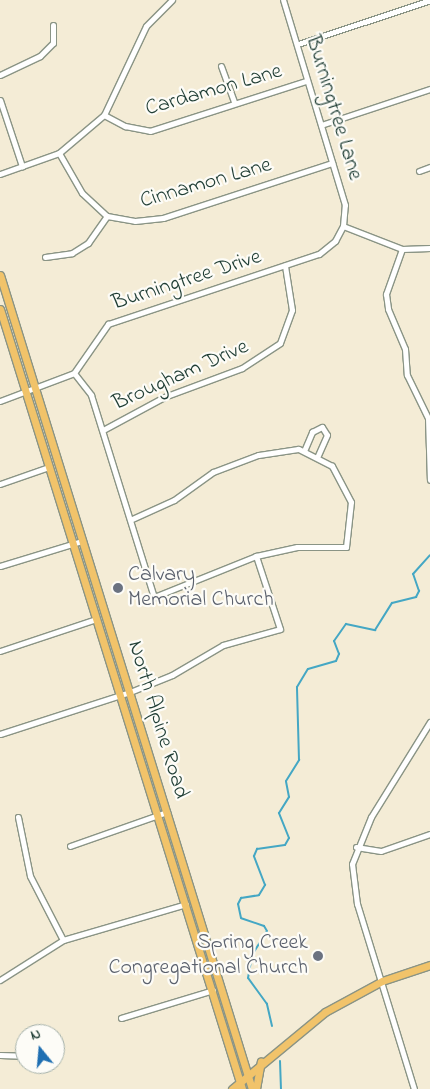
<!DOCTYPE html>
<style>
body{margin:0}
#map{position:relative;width:430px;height:1089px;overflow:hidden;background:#f4ecd6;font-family:"Indie Flower",sans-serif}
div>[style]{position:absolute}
.stream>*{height:2px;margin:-1px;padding:0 1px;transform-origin:1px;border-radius:1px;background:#44a7c4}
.roads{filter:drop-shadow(1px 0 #8a9485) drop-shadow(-1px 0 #8a9485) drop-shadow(0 1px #8a9485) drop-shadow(0 -1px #8a9485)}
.minor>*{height:5px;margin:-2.5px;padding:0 2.5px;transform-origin:2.5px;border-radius:2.5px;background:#fff}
.major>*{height:7px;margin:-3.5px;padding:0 3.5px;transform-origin:3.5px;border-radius:3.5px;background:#f1c36a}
.dots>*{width:14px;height:14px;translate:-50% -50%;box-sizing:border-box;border:2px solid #fdfcf7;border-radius:50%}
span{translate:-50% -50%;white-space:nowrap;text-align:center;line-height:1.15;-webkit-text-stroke:4.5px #fdfcf7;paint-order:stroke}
.street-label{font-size:22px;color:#1f3d34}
.worship-label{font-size:22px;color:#5b616d}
.left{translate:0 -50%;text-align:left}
.right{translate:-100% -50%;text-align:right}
.north{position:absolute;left:15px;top:1024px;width:50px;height:50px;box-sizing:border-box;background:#fdfcf7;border:1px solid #a4b0a9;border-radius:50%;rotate:343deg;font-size:14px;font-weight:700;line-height:20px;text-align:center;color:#1f3d34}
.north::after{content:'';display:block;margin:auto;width:18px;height:22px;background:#1f6fb2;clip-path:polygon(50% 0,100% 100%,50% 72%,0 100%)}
</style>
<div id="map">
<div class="stream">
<i style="left:272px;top:1026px;width:23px;rotate:-103deg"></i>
<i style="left:267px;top:1004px;width:32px;rotate:-126deg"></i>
<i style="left:248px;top:978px;width:23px;rotate:-80deg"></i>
<i style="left:252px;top:955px;width:28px;rotate:-58deg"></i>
<i style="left:267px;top:931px;width:6px;rotate:-121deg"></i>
<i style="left:264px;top:926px;width:24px;rotate:-161deg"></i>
<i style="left:241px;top:918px;width:14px;rotate:-102deg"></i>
<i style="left:238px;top:904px;width:7px;rotate:-63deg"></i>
<i style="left:241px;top:898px;width:18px;rotate:-9deg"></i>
<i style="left:259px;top:895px;width:12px;rotate:-59deg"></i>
<i style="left:265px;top:885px;width:31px;rotate:-111deg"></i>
<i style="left:254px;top:856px;width:8px;rotate:-67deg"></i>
<i style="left:257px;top:849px;width:28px;rotate:-8deg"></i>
<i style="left:285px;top:845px;width:8px;rotate:-60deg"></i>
<i style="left:289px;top:838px;width:27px;rotate:-112deg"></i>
<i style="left:279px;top:813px;width:19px;rotate:-58deg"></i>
<i style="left:289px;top:797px;width:16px;rotate:-101deg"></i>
<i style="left:286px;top:781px;width:25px;rotate:-58deg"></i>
<i style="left:299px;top:760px;width:73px;rotate:-91.6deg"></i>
<i style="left:297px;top:687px;width:21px;rotate:-59deg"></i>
<i style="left:308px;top:669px;width:29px;rotate:-16deg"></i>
<i style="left:336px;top:661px;width:8px;rotate:-67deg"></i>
<i style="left:339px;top:654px;width:14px;rotate:-111deg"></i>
<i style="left:334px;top:641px;width:21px;rotate:-55deg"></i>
<i style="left:346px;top:624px;width:30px;rotate:12deg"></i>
<i style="left:375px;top:630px;width:32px;rotate:-58deg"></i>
<i style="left:392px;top:603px;width:25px;rotate:-14deg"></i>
<i style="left:416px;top:597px;width:7px;rotate:-63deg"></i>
<i style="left:419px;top:591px;width:18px;rotate:-109deg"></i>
<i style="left:413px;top:574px;width:25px;rotate:-48deg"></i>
<i style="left:280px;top:1061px;width:28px;rotate:88deg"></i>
</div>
<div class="roads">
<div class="minor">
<i style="left:298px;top:44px;width:139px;rotate:-18.4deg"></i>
<i style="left:221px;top:66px;width:38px;rotate:70deg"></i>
<i style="left:0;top:75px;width:44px;rotate:-25.4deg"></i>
<i style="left:40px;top:56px;width:18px;rotate:-45deg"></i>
<i style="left:53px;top:43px;width:18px;rotate:-90deg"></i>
<i style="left:0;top:100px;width:70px;rotate:71.6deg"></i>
<i style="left:104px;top:115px;width:24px;rotate:28deg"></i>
<i style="left:125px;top:126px;width:25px;rotate:11deg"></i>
<i style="left:150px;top:131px;width:164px;rotate:-17.8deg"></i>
<i style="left:321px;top:125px;width:115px;rotate:-18.3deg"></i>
<i style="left:59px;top:153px;width:46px;rotate:60.1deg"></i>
<i style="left:82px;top:193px;width:34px;rotate:43deg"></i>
<i style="left:107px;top:216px;width:28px;rotate:10deg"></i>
<i style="left:135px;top:221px;width:28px;rotate:-6deg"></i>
<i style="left:163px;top:218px;width:178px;rotate:-18deg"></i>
<i style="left:419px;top:171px;width:12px;rotate:-20deg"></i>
<i style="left:0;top:174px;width:63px;rotate:-19.6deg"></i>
<i style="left:59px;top:153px;width:59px;rotate:-40.2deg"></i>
<i style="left:104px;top:115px;width:98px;rotate:-64.7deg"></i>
<i style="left:146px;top:26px;width:37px;rotate:-45deg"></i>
<i style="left:343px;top:226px;width:63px;rotate:21.3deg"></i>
<i style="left:402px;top:249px;width:28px;rotate:-2deg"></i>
<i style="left:402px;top:249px;width:48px;rotate:109.6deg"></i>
<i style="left:386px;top:294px;width:15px;rotate:82deg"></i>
<i style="left:388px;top:309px;width:43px;rotate:67deg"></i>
<i style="left:405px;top:349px;width:26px;rotate:86deg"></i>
<i style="left:407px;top:375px;width:48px;rotate:64deg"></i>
<i style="left:428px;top:418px;width:62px;rotate:88.2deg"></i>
<i style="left:45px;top:257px;width:27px;rotate:-8deg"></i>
<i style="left:72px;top:253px;width:19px;rotate:-32deg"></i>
<i style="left:88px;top:243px;width:33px;rotate:-55deg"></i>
<i style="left:74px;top:373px;width:28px;rotate:52deg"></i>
<i style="left:91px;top:395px;width:212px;rotate:72.7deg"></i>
<i style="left:154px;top:597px;width:110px;rotate:-21.9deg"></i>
<i style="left:256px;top:556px;width:42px;rotate:-12.4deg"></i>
<i style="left:297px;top:547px;width:49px"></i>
<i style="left:346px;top:547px;width:45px;rotate:-83.7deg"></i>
<i style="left:351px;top:502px;width:41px;rotate:-117.8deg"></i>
<i style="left:332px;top:466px;width:38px;rotate:-153deg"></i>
<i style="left:298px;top:449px;width:40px;rotate:171.5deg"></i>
<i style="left:258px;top:455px;width:48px;rotate:159.3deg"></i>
<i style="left:213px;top:472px;width:48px;rotate:144.3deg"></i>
<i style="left:174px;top:500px;width:46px;rotate:155.7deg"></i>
<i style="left:0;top:401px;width:79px;rotate:-20.7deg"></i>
<i style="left:74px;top:373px;width:60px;rotate:-55.2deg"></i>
<i style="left:108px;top:324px;width:222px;rotate:-18.4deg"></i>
<i style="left:319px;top:254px;width:21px;rotate:-39deg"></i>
<i style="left:335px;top:241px;width:17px;rotate:-62deg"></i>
<i style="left:343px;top:226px;width:21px;rotate:-85deg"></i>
<i style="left:345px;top:205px;width:214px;rotate:-106.8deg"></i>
<i style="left:103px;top:430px;width:69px;rotate:-28.4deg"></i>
<i style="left:164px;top:397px;width:83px;rotate:-20.4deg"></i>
<i style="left:242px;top:368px;width:45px;rotate:-33.3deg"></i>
<i style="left:280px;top:343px;width:35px;rotate:-70deg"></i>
<i style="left:292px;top:310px;width:45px;rotate:-99deg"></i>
<i style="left:304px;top:451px;width:21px;rotate:-67deg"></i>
<i style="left:312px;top:432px;width:11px;rotate:-27deg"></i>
<i style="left:322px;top:427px;width:9px;rotate:58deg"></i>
<i style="left:327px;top:435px;width:24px;rotate:114deg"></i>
<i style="left:0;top:484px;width:52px;rotate:-19.1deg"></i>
<i style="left:0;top:566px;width:86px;rotate:-17deg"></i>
<i style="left:0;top:651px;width:101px;rotate:-18.4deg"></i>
<i style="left:0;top:734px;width:137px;rotate:-17.9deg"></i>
<i style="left:130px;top:692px;width:45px;rotate:-22deg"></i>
<i style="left:172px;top:675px;width:59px;rotate:-30.5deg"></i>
<i style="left:223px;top:645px;width:59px;rotate:-15.7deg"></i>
<i style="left:280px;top:629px;width:77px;rotate:-108.2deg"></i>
<i style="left:18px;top:817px;width:60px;rotate:78.5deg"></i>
<i style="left:30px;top:876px;width:72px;rotate:62.7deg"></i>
<i style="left:70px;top:846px;width:103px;rotate:-19.3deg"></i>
<i style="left:356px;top:847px;width:25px;rotate:9deg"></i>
<i style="left:381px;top:851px;width:52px;rotate:-19.1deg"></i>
<i style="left:0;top:980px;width:75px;rotate:-32.4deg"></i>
<i style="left:63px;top:940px;width:128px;rotate:-16.3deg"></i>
<i style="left:121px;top:1018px;width:96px;rotate:-16.9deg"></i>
<i style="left:0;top:1055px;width:23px;rotate:2deg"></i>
<i style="left:414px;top:1089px;width:194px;rotate:-107.1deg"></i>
<i style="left:357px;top:904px;width:40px;rotate:-97.1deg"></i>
<i style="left:352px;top:864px;width:51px;rotate:-68deg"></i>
<i style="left:371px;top:817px;width:112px;rotate:-58.2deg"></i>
</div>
<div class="major">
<i style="left:0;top:275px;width:852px;rotate:72.8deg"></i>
<i style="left:0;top:309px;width:817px;rotate:72.76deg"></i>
<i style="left:232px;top:1089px;width:121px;rotate:-39.6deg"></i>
<i style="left:325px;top:1012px;width:65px;rotate:-28.5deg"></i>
<i style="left:382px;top:981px;width:51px;rotate:-18.4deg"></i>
<i style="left:256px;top:1089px;width:28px;rotate:-80deg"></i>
</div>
</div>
<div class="dots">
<i style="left:118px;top:588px;background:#6b7280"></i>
<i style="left:318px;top:956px;background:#6b7280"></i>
</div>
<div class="street-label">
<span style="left:214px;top:91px;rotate:-16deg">Cardamon Lane</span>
<span style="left:333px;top:108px;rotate:73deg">Burningtree Lane</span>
<span style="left:206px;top:184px;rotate:-16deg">Cinnamon Lane</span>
<span style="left:187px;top:281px;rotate:-18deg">Burningtree Drive</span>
<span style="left:181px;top:376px;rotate:-24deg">Brougham Drive</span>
<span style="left:157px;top:720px;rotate:73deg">North Alpine Road</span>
</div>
<div class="worship-label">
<span class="left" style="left:128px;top:588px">Calvary<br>Memorial Church</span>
<span class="right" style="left:308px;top:956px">Spring Creek<br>Congregational Church</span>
</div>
<div class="north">N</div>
</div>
